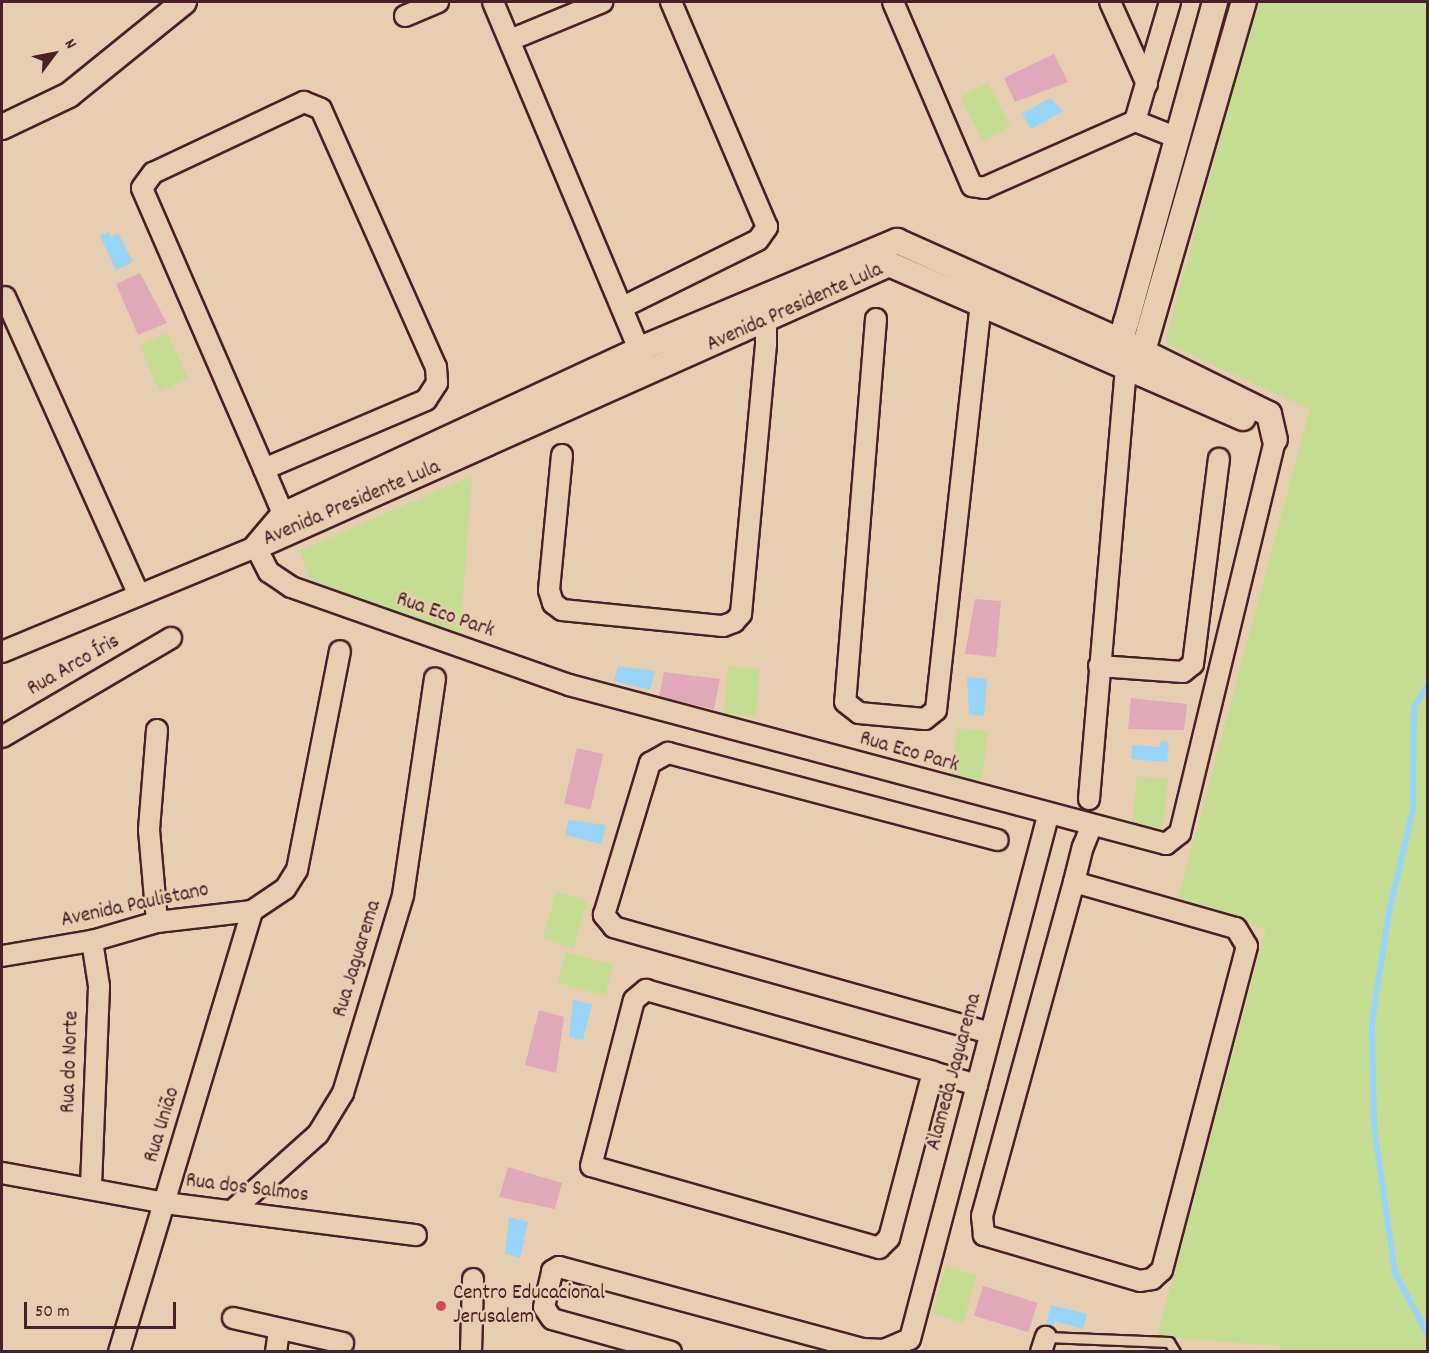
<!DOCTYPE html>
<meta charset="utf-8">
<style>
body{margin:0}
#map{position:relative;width:1429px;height:1353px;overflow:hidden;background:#e8ceb0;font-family:Dekko,sans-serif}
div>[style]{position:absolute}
.green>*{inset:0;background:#c4dd93;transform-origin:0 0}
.water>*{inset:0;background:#97d4f8}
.stream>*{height:6px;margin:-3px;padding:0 3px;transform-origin:3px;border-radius:3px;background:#97d4f8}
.building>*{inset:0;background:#e0a8b9;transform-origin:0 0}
.roads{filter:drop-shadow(2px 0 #4a1f2b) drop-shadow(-2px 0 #4a1f2b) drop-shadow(0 2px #4a1f2b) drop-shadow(0 -2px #4a1f2b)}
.service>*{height:9px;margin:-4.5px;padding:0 4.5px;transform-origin:4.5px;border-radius:4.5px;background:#e8ceb0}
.minor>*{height:20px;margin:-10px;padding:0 10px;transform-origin:10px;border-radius:10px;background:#e8ceb0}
.tertiary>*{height:24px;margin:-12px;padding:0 12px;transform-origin:12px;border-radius:12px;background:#e8ceb0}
.dots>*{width:16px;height:16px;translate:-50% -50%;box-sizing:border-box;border:3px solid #e8ceb0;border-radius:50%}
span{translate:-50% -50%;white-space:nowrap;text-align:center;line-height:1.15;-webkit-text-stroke:5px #e8ceb0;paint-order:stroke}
.street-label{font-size:21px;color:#4a1f2b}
.poi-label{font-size:21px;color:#4a1f2b}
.left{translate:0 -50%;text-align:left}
.frame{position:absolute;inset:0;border:3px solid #4a1f2b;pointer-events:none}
.north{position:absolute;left:24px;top:24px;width:60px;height:60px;-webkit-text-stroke:4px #e8ceb0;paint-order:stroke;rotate:58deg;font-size:16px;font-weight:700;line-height:24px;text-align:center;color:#4a1f2b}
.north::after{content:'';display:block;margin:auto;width:21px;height:27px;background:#4a1f2b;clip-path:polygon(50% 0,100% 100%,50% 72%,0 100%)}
.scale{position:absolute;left:24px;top:1302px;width:152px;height:27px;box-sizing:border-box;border:3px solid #4a1f2b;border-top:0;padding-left:8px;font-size:18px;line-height:21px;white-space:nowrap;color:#4a1f2b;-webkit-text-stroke:4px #e8ceb0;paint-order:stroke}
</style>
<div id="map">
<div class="green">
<i style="clip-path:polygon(1257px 2px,1427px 2px,1427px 1351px,1280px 1351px,1280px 1346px,1157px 1337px,1266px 929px,1176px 906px,1310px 409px,1165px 343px)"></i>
<i style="left:988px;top:83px;width:49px;height:31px;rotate:63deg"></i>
<i style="left:167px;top:333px;width:50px;height:31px;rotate:65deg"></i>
<i style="clip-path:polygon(472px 476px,460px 634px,311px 581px,299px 551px)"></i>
<i style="left:728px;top:666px;width:32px;height:48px;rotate:5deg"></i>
<i style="left:957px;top:728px;width:31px;height:49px;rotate:7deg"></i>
<i style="left:1137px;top:776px;width:31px;height:49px;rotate:6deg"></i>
<i style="left:556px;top:892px;width:32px;height:49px;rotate:16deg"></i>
<i style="left:566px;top:952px;width:49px;height:32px;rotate:15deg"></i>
<i style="left:946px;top:1266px;width:32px;height:50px;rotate:16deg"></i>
</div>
<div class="water">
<i style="clip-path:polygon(1050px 98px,1063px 111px,1031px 129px,1022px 114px)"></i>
<i style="clip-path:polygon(109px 232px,111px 237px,118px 233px,133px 262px,116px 270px,100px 236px)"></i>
<i style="clip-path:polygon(618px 666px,655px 671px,650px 690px,614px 681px)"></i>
<i style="clip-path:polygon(967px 677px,987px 679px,984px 716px,969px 714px)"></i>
<i style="clip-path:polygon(1161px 741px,1169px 742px,1167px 762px,1131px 759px,1132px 745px,1160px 747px)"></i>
<i style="clip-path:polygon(569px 820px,606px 825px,601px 844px,565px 835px)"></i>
<i style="clip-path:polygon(573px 1000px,592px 1004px,583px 1040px,569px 1037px)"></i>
<i style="clip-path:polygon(509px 1217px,528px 1222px,520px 1258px,505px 1254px)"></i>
<i style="clip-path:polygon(1051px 1305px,1087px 1314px,1083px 1329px,1055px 1321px,1054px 1326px,1046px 1324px)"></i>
</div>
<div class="stream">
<i style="left:1428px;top:684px;width:27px;rotate:121deg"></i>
<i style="left:1414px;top:707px;width:102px;rotate:90.6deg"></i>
<i style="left:1413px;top:809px;width:106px;rotate:103.1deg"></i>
<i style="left:1389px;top:912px;width:111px;rotate:98.8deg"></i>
<i style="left:1372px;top:1022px;width:105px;rotate:88.9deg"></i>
<i style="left:1374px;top:1127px;width:148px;rotate:81.8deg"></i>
<i style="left:1395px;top:1273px;width:70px;rotate:62deg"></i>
</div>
<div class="building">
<i style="clip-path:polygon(1054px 54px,1068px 82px,1015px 102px,1004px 78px)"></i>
<i style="clip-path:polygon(140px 273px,167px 323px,138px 335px,116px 284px)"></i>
<i style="clip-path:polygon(975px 599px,1001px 601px,996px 657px,965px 654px)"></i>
<i style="clip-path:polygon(664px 672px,720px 679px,714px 709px,659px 697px)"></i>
<i style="clip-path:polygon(1131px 698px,1187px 704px,1184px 730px,1128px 729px)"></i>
<i style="left:577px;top:748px;width:27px;height:57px;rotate:13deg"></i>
<i style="clip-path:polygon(539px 1010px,564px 1017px,556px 1073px,525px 1065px)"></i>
<i style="clip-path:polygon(508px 1167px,562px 1183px,555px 1209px,499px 1197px)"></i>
<i style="left:983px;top:1286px;width:57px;height:31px;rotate:17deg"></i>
</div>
<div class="roads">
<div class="service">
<i style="left:1046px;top:1337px;width:123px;rotate:2.3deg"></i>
<i style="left:1169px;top:1342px;width:12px;rotate:59deg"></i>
</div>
<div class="minor">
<i style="left:493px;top:2px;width:389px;rotate:67.2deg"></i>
<i style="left:893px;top:2px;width:200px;rotate:66.8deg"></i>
<i style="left:972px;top:186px;width:12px;rotate:9deg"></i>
<i style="left:984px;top:188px;width:165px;rotate:-23.9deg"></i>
<i style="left:1135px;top:121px;width:46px;rotate:21.6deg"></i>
<i style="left:1110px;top:2px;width:90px;rotate:65.7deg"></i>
<i style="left:405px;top:16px;width:36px;rotate:-23deg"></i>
<i style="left:510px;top:40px;width:100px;rotate:-22.4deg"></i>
<i style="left:304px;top:102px;width:18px;rotate:22deg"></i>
<i style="left:321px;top:109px;width:282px;rotate:66deg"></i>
<i style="left:436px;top:367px;width:16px;rotate:86deg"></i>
<i style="left:437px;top:383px;width:20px;rotate:123deg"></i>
<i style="left:426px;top:400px;width:176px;rotate:156.9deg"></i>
<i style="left:264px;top:469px;width:306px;rotate:-113.5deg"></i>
<i style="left:142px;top:188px;width:19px;rotate:-54deg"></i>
<i style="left:153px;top:173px;width:167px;rotate:-25.2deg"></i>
<i style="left:1135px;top:121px;width:124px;rotate:-73.6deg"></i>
<i style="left:5px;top:297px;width:325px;rotate:65.8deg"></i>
<i style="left:625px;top:306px;width:148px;rotate:-26.4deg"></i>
<i style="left:758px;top:240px;width:16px;rotate:-55deg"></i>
<i style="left:767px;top:227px;width:245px;rotate:-113.1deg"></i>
<i style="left:876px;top:319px;width:384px;rotate:94.6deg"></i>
<i style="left:845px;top:702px;width:18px;rotate:38deg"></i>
<i style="left:859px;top:713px;width:66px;rotate:5.2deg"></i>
<i style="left:925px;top:719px;width:14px;rotate:-39deg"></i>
<i style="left:936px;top:710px;width:422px;rotate:-83.7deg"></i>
<i style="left:562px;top:455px;width:136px;rotate:95.5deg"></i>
<i style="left:549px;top:590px;width:14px;rotate:73deg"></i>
<i style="left:553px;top:603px;width:11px;rotate:38deg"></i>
<i style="left:562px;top:610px;width:162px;rotate:5.7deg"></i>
<i style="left:723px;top:626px;width:12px;rotate:-20deg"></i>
<i style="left:734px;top:622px;width:11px;rotate:-49deg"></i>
<i style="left:741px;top:614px;width:271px;rotate:-84.7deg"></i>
<i style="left:766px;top:344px;width:22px;rotate:-90deg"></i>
<i style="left:766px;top:322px;width:17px;rotate:-115deg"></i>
<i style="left:264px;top:469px;width:64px;rotate:67deg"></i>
<i style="left:2px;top:652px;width:275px;rotate:-22.5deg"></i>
<i style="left:256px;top:547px;width:28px;rotate:63deg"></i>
<i style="left:269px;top:572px;width:27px;rotate:34deg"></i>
<i style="left:291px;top:587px;width:295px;rotate:19.4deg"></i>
<i style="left:569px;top:685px;width:618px;rotate:14.91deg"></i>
<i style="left:1166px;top:844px;width:18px;rotate:-38deg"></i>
<i style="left:1180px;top:833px;width:405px;rotate:-76.4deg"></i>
<i style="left:1099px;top:666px;width:84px;rotate:4.1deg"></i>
<i style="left:1183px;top:672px;width:13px;rotate:-39deg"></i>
<i style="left:1193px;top:664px;width:207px;rotate:-82.8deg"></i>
<i style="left:157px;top:730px;width:100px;rotate:94.6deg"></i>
<i style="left:149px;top:830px;width:92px;rotate:85deg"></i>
<i style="left:2px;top:737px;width:196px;rotate:-30.4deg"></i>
<i style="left:1089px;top:799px;width:436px;rotate:-85.1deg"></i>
<i style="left:1074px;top:882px;width:168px;rotate:15.9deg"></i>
<i style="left:1236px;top:928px;width:21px;rotate:59deg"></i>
<i style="left:1247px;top:946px;width:335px;rotate:104.7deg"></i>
<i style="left:1162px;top:1270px;width:13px;rotate:138deg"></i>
<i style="left:1152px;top:1279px;width:12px;rotate:171deg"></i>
<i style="left:1140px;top:1281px;width:163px;rotate:-163.6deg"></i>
<i style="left:984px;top:1235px;width:19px;rotate:-96deg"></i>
<i style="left:982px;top:1216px;width:346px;rotate:-74.6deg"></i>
<i style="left:1074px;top:882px;width:36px;rotate:-76deg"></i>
<i style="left:1083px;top:847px;width:22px;rotate:-68deg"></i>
<i style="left:2px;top:956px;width:91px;rotate:-9.5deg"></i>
<i style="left:92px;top:941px;width:68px;rotate:-16.3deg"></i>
<i style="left:157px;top:922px;width:96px;rotate:-6.6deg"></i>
<i style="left:252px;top:911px;width:40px;rotate:-34deg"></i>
<i style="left:285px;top:889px;width:22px;rotate:-58deg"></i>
<i style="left:297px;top:870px;width:223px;rotate:-78.9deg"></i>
<i style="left:990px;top:1033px;width:391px;rotate:-164.3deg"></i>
<i style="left:614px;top:927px;width:16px;rotate:-130deg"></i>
<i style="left:604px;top:915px;width:159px;rotate:-73.2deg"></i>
<i style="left:650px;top:763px;width:21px;rotate:-29deg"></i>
<i style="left:668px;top:753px;width:341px;rotate:14.8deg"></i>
<i style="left:933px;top:1072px;width:172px;rotate:104.8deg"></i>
<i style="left:889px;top:1238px;width:14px;rotate:135deg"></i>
<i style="left:879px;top:1248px;width:299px;rotate:-164.1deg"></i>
<i style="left:591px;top:1166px;width:171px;rotate:-75.5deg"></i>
<i style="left:634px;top:1000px;width:16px;rotate:-40deg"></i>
<i style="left:646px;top:990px;width:298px;rotate:15.9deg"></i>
<i style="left:933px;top:1072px;width:46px;rotate:16.5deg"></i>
<i style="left:2px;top:1173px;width:166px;rotate:10.4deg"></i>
<i style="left:165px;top:1203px;width:253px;rotate:7.3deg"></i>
<i style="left:91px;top:1186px;width:200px;rotate:-87.7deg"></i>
<i style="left:99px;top:986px;width:46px;rotate:-98.8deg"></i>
<i style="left:233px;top:1210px;width:114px;rotate:-41.8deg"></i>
<i style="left:318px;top:1134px;width:48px;rotate:-58.6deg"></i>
<i style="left:343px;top:1093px;width:207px;rotate:-73.1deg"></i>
<i style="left:403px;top:895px;width:219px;rotate:-81.6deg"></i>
<i style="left:233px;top:1318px;width:113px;rotate:12.8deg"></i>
<i style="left:119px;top:1352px;width:461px;rotate:-73.2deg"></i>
<i style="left:276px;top:1352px;width:22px;rotate:-82deg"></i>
<i style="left:471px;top:1352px;width:73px;rotate:-88.4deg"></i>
<i style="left:671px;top:1352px;width:123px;rotate:-164.5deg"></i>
<i style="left:552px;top:1319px;width:14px;rotate:-124deg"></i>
<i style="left:544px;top:1307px;width:37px;rotate:-77deg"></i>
<i style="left:552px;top:1271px;width:8px;rotate:-30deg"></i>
<i style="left:559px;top:1267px;width:315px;rotate:15.1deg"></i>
<i style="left:863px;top:1349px;width:21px;rotate:3deg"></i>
<i style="left:884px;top:1350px;width:28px;rotate:-23deg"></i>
<i style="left:910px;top:1339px;width:541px;rotate:-75.22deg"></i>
<i style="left:1041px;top:1352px;width:16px;rotate:-72deg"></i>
</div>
<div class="tertiary">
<i style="left:1215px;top:2px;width:332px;rotate:105.5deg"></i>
<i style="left:1126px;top:322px;width:20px;rotate:105deg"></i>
<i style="left:1121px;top:341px;width:25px;rotate:78deg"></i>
<i style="left:1126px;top:365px;width:22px;rotate:-39deg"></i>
<i style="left:1143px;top:351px;width:363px;rotate:-73.9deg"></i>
<i style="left:2px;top:127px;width:74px;rotate:-25.5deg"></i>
<i style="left:69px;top:95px;width:148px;rotate:-39deg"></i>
<i style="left:260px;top:545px;width:689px;rotate:-24.07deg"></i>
<i style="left:889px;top:264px;width:386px;rotate:23.5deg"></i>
<i style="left:256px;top:547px;width:42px;rotate:-49.8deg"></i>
<i style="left:283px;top:515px;width:394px;rotate:-24.9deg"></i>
<i style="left:640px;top:349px;width:279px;rotate:-22.8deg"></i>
<i style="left:897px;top:241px;width:245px;rotate:24.1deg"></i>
<i style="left:1121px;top:341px;width:165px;rotate:26.3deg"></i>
<i style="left:1269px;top:414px;width:26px;rotate:77deg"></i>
</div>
</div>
<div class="dots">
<i style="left:441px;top:1306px;background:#d1495b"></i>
</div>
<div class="street-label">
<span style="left:795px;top:308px;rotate:-24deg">Avenida Presidente Lula</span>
<span style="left:352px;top:504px;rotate:-23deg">Avenida Presidente Lula</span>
<span style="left:445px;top:616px;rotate:19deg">Rua Eco Park</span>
<span style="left:74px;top:666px;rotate:-30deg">Rua Arco Íris</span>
<span style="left:909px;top:753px;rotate:16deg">Rua Eco Park</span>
<span style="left:135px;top:906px;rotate:-12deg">Avenida Paulistano</span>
<span style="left:358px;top:959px;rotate:-73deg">Rua Jaguarema</span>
<span style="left:71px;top:1062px;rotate:-88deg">Rua do Norte</span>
<span style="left:955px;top:1072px;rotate:-75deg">Alameda Jaguarema</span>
<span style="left:163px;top:1125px;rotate:-73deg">Rua União</span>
<span style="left:247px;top:1189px;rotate:7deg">Rua dos Salmos</span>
</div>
<div class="poi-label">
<span class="left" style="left:453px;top:1306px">Centro Educacional<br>Jerusalem</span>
</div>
<div class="frame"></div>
<div class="north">N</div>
<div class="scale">50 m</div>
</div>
